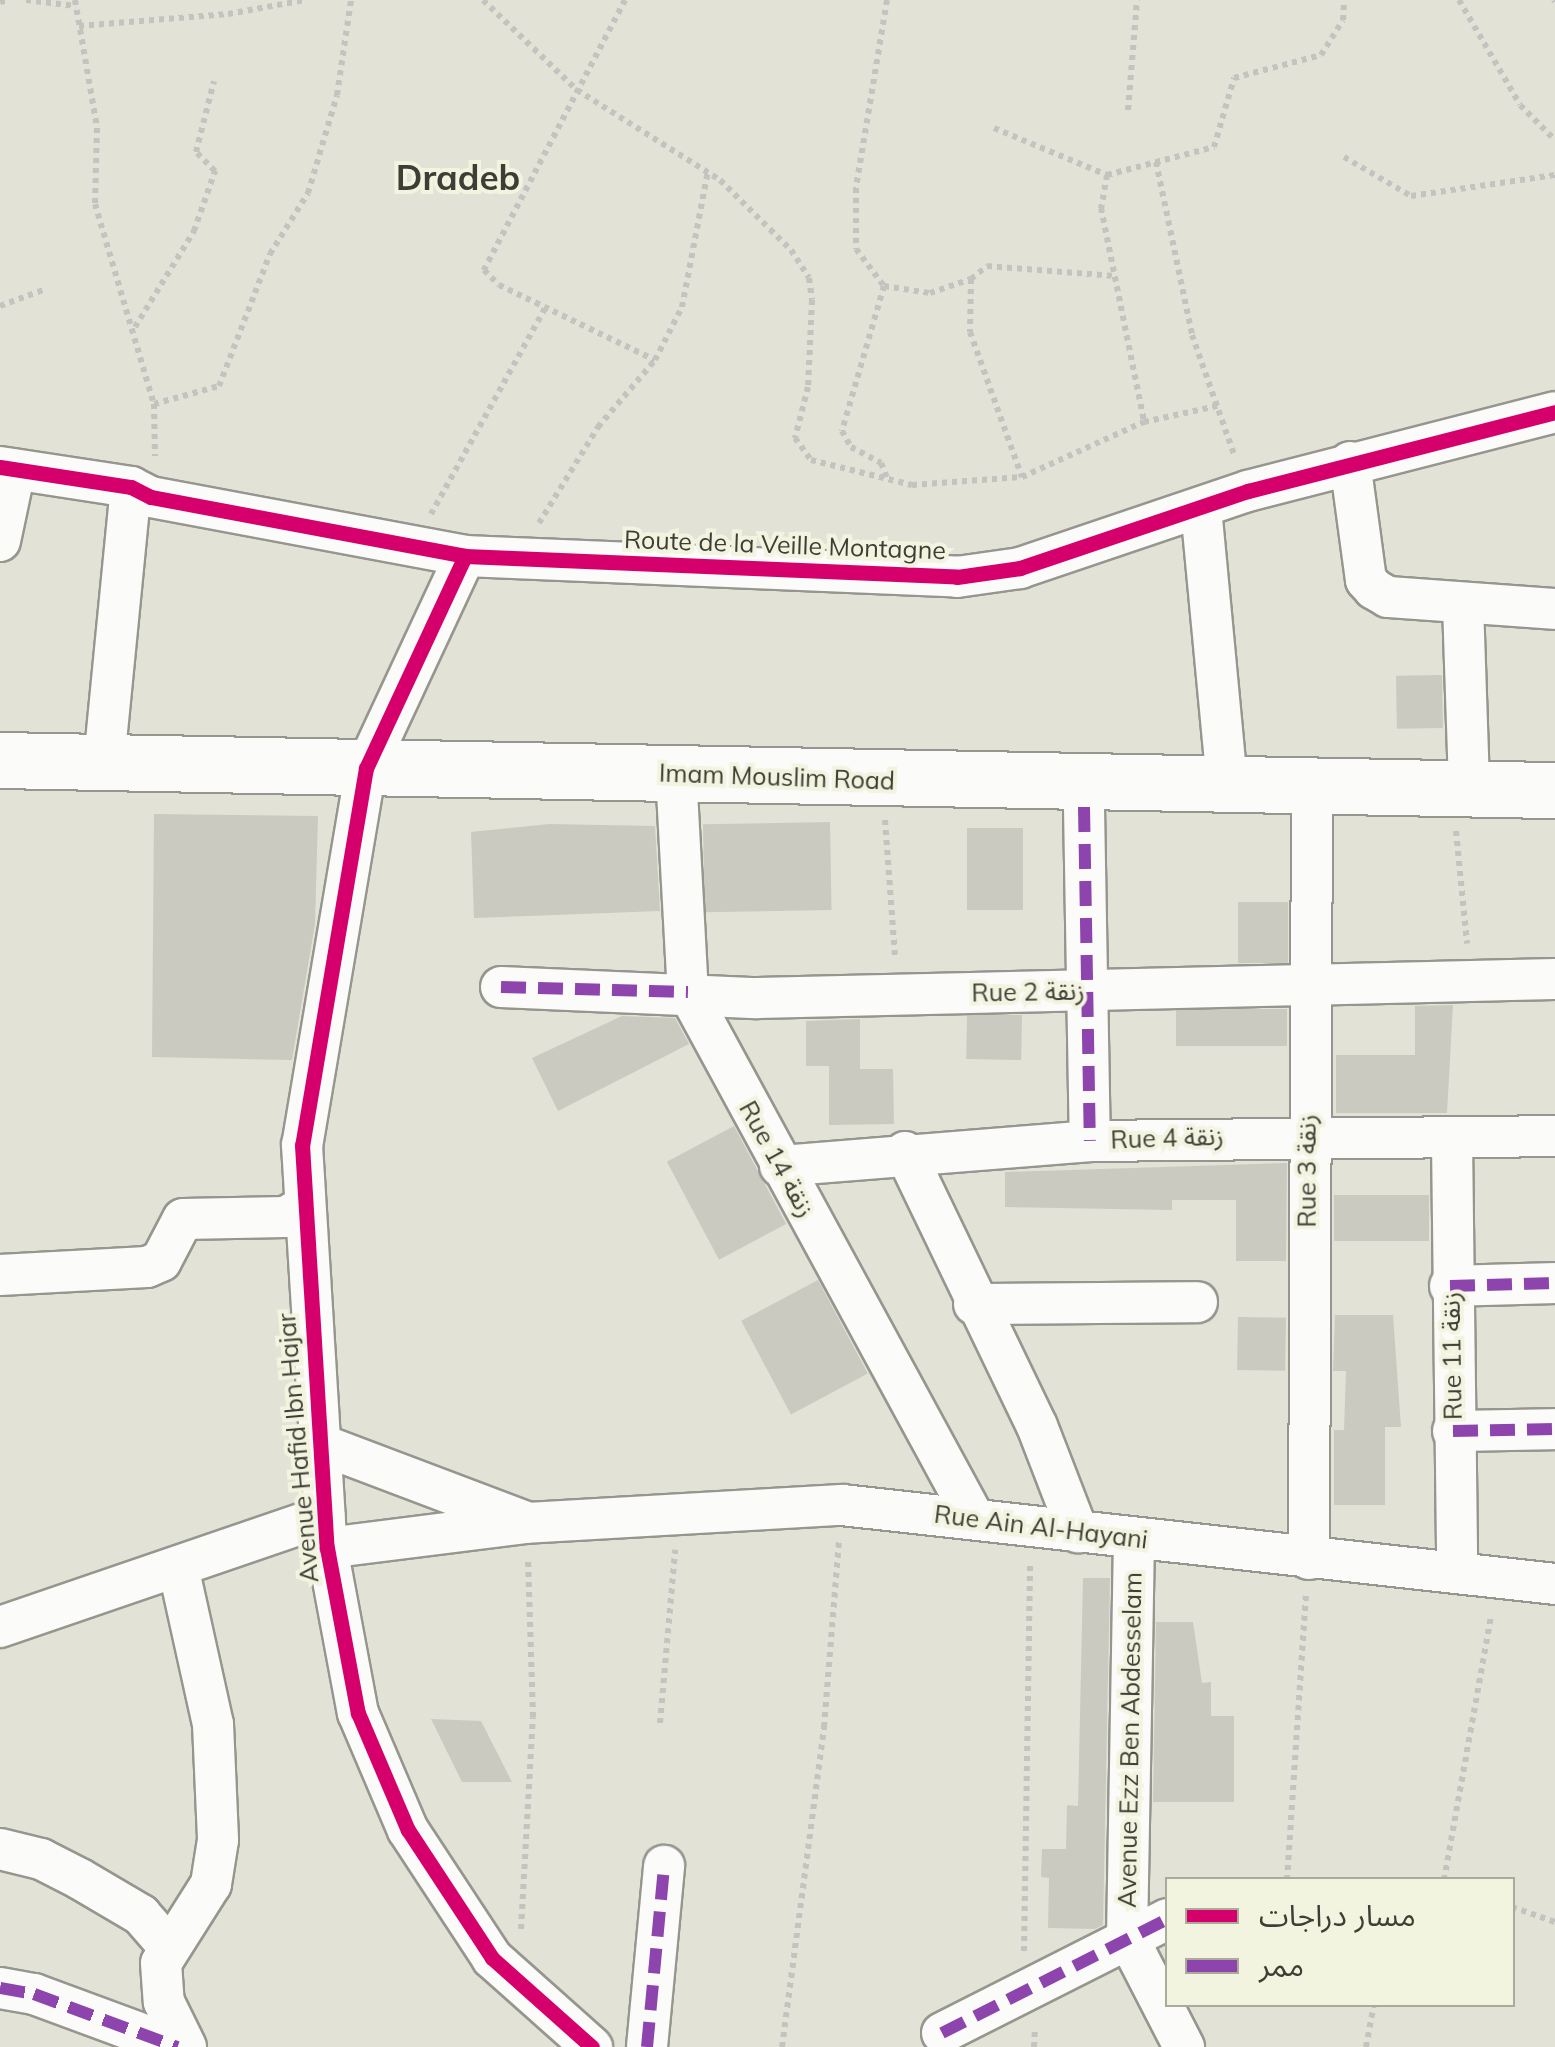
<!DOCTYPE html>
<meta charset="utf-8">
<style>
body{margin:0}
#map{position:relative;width:1555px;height:2047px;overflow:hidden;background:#e2e2d7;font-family:Mulish,"Noto Sans Arabic",sans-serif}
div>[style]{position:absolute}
.building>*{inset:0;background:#cacac1;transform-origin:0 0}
.path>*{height:6px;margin-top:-3px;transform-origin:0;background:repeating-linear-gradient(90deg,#c3c3bf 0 5px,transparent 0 10px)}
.roads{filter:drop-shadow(2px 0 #96968e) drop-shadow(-2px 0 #96968e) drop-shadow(0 2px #96968e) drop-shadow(0 -2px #96968e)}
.street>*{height:40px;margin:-20px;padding:0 20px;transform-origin:20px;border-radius:20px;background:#fbfbf9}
.secondary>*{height:55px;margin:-27.5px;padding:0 27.5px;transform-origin:27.5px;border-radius:27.5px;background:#fbfbf9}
.quiet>*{height:12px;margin-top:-6px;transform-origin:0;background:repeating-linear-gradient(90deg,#8e44ad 0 25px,transparent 0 37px)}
.cycleway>*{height:15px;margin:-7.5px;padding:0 7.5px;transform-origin:7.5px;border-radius:7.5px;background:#d6006c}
span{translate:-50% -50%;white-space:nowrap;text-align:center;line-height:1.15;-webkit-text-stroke:8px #f3f4e0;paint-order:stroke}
.street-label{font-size:25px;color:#3e3e36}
.district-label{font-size:35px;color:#3e3e36;font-weight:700}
.legend{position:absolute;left:1165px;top:1877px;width:350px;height:130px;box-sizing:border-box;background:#f3f4e0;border:2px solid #abab9c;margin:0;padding:12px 18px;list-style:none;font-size:30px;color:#3e3e36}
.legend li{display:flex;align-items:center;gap:20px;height:50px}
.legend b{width:50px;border:2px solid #abab9c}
</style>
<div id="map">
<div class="building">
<i style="left:1442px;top:675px;width:53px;height:46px;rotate:89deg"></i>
<i style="clip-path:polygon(154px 814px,318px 816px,315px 924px,292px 1060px,152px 1057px)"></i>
<i style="left:830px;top:822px;width:88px;height:127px;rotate:89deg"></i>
<i style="clip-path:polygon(549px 824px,655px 826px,660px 911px,474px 918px,471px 832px)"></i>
<i style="left:967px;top:828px;width:56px;height:82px"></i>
<i style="left:1238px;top:902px;width:50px;height:61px"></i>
<i style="clip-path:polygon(1453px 1005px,1447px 1113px,1336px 1113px,1336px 1055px,1415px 1055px,1415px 1006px)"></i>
<i style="left:1287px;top:1009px;width:37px;height:111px;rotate:90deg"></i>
<i style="left:1022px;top:1015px;width:45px;height:55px;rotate:91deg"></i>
<i style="clip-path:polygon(622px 1016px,675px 1018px,689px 1044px,558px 1111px,532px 1058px)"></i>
<i style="clip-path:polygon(860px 1019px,860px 1069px,893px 1069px,894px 1124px,829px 1125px,829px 1066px,806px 1066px,806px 1021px)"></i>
<i style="left:734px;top:1126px;width:111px;height:76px;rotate:62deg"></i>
<i style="clip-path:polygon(1287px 1163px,1286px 1261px,1236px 1261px,1236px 1200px,1172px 1200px,1172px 1210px,1005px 1207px,1005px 1172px)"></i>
<i style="left:1429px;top:1195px;width:46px;height:95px;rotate:90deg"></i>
<i style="left:818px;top:1280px;width:106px;height:87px;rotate:62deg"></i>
<i style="clip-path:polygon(1335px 1315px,1393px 1315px,1401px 1427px,1385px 1427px,1385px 1505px,1334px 1505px,1334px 1430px,1344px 1430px,1346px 1371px,1333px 1371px)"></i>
<i style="left:1238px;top:1317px;width:48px;height:53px;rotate:1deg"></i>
<i style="clip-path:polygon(1083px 1578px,1110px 1578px,1103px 1925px,1095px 1929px,1048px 1928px,1049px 1878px,1041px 1877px,1042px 1849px,1066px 1849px,1067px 1805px,1078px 1806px)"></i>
<i style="clip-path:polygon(1156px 1622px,1193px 1622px,1202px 1683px,1211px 1682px,1211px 1716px,1234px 1716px,1234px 1802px,1153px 1802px)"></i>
<i style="clip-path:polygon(431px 1719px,481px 1721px,512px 1782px,462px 1782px)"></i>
</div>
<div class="path">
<i style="left:26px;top:0;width:50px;rotate:6.8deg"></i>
<i style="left:75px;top:0;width:130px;rotate:80.2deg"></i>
<i style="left:97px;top:128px;width:76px;rotate:91.5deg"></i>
<i style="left:95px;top:204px;width:209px;rotate:73.6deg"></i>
<i style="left:154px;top:404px;width:52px;rotate:88.9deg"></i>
<i style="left:483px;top:0;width:130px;rotate:43.8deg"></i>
<i style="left:577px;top:90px;width:169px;rotate:32.2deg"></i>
<i style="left:720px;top:180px;width:100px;rotate:44.6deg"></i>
<i style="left:791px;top:250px;width:33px;rotate:57deg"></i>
<i style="left:809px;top:278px;width:22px;rotate:82deg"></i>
<i style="left:812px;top:300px;width:87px;rotate:92.6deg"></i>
<i style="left:808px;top:387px;width:53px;rotate:104.3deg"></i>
<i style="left:795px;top:438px;width:27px;rotate:54deg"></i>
<i style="left:811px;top:460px;width:104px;rotate:13.9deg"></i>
<i style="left:912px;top:485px;width:110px;rotate:-4.2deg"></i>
<i style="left:1022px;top:477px;width:134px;rotate:-24.3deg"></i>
<i style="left:1144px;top:422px;width:75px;rotate:-12.4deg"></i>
<i style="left:625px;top:0;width:305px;rotate:117.6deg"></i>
<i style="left:484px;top:270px;width:21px;rotate:45deg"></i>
<i style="left:499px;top:285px;width:173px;rotate:25.7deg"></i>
<i style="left:887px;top:0;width:191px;rotate:99.4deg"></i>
<i style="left:856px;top:188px;width:61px;rotate:90deg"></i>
<i style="left:856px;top:249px;width:46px;rotate:52.9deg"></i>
<i style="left:884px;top:286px;width:47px;rotate:8.7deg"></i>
<i style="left:930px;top:293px;width:43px;rotate:-18.9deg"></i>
<i style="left:971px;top:279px;width:21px;rotate:-39deg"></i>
<i style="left:987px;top:266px;width:128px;rotate:4.5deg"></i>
<i style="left:1459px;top:0;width:121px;rotate:59.8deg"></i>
<i style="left:1520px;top:105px;width:49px;rotate:45deg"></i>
<i style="left:1554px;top:0;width:2px;rotate:63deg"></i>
<i style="left:0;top:2px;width:9px;rotate:-13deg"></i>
<i style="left:79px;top:26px;width:149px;rotate:-4.6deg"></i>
<i style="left:228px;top:14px;width:78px;rotate:-10.3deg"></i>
<i style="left:1128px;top:110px;width:110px;rotate:-85.3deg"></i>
<i style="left:994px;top:128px;width:122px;rotate:22.6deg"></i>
<i style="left:1107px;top:175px;width:111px;rotate:-14.7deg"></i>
<i style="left:1214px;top:147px;width:72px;rotate:-73.8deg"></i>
<i style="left:1234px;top:78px;width:90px;rotate:-14.8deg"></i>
<i style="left:1321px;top:55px;width:41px;rotate:-57.8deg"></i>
<i style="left:1343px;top:20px;width:20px;rotate:-87deg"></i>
<i style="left:1344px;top:157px;width:78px;rotate:30.2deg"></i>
<i style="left:1411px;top:196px;width:146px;rotate:-8.3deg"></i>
<i style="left:1156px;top:162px;width:177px;rotate:78.2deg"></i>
<i style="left:1192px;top:335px;width:129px;rotate:70.6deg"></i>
<i style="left:1107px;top:175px;width:34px;rotate:100deg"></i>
<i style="left:1101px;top:208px;width:218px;rotate:78.6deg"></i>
<i style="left:971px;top:279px;width:53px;rotate:91.1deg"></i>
<i style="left:970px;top:332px;width:154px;rotate:70.3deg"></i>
<i style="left:884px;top:286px;width:151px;rotate:106.2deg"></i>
<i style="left:842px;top:431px;width:18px;rotate:61deg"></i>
<i style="left:851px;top:447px;width:34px;rotate:28deg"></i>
<i style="left:881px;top:463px;width:18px;rotate:68deg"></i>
<i style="left:0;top:306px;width:46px;rotate:-20.4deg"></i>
<i style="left:135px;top:327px;width:113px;rotate:-58.4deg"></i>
<i style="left:194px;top:231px;width:64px;rotate:-70.7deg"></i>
<i style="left:215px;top:171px;width:27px;rotate:-135deg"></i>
<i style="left:196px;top:152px;width:73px;rotate:-75.8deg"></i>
<i style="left:154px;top:404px;width:67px;rotate:-15.5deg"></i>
<i style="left:219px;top:386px;width:142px;rotate:-68.9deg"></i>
<i style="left:270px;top:254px;width:72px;rotate:-58.1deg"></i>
<i style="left:308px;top:193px;width:102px;rotate:-73.5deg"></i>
<i style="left:337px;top:95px;width:96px;rotate:-81.6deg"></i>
<i style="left:431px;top:514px;width:235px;rotate:-61deg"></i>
<i style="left:539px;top:523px;width:113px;rotate:-58.4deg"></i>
<i style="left:598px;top:427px;width:88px;rotate:-49.6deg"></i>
<i style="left:655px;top:360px;width:59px;rotate:-63deg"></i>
<i style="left:682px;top:307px;width:138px;rotate:-79.2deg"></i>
<i style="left:885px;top:820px;width:137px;rotate:85.8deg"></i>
<i style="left:1456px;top:831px;width:113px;rotate:84.4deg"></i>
<i style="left:660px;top:1723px;width:174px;rotate:-85deg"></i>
<i style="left:1287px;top:1880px;width:285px;rotate:-86.2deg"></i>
<i style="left:1444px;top:1880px;width:269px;rotate:-79.9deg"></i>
<i style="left:1512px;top:1907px;width:46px;rotate:19.2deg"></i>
<i style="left:521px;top:1929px;width:212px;rotate:-86.8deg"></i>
<i style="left:533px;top:1717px;width:160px;rotate:-91.8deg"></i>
<i style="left:1024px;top:1951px;width:388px;rotate:-89.1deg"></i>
<i style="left:782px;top:2047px;width:323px;rotate:-82.5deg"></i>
<i style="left:824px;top:1727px;width:187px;rotate:-85.4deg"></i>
<i style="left:1034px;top:2047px;width:19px;rotate:-87deg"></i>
<i style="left:1366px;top:2047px;width:44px;rotate:-79.5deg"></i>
</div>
<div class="roads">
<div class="street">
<i style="left:1350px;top:462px;width:119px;rotate:82.3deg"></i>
<i style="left:1366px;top:580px;width:12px;rotate:48deg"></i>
<i style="left:1374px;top:589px;width:16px;rotate:30deg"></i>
<i style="left:1388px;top:597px;width:167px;rotate:4.1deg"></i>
<i style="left:0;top:467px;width:133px;rotate:8.7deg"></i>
<i style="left:131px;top:487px;width:22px;rotate:27deg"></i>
<i style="left:151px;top:497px;width:319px;rotate:10.6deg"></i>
<i style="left:465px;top:556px;width:492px;rotate:2.4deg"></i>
<i style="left:957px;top:577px;width:64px;rotate:-8.1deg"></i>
<i style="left:1020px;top:568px;width:241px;rotate:-18.7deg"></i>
<i style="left:1248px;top:491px;width:317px;rotate:-14.4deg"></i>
<i style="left:1201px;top:508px;width:276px;rotate:84.6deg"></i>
<i style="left:0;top:541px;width:73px;rotate:-78.1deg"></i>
<i style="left:465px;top:556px;width:234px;rotate:115deg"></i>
<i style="left:366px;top:768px;width:382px;rotate:99.6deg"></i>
<i style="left:302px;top:1145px;width:404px;rotate:86.5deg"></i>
<i style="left:327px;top:1548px;width:168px;rotate:79.4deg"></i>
<i style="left:358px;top:1713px;width:127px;rotate:66.9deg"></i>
<i style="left:408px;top:1830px;width:153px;rotate:56.7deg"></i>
<i style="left:492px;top:1958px;width:134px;rotate:41.7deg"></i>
<i style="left:1463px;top:604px;width:184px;rotate:88.1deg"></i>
<i style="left:104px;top:762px;width:276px;rotate:-84.4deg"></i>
<i style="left:676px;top:773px;width:219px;rotate:86.9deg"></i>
<i style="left:688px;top:992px;width:599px;rotate:61.47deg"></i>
<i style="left:1084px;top:807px;width:334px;rotate:89deg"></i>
<i style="left:501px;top:987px;width:256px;rotate:2.5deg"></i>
<i style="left:757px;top:998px;width:798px;rotate:-1.36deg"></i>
<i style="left:1452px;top:1140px;width:433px;rotate:89.3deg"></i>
<i style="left:905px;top:1152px;width:304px;rotate:64.3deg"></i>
<i style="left:1037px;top:1426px;width:114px;rotate:68.9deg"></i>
<i style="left:780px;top:1166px;width:311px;rotate:-4.6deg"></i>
<i style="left:1090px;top:1141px;width:465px;rotate:-0.6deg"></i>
<i style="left:0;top:1275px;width:147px;rotate:-3.1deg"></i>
<i style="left:147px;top:1267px;width:15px;rotate:-23deg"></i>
<i style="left:161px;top:1261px;width:47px;rotate:-62.4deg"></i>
<i style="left:183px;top:1219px;width:103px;rotate:-1.1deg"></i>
<i style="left:286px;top:1217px;width:17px;rotate:-31deg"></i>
<i style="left:1450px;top:1286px;width:105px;rotate:-1.6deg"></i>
<i style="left:974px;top:1304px;width:223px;rotate:-0.5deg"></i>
<i style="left:1453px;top:1431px;width:102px;rotate:-1.1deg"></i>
<i style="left:325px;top:1446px;width:212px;rotate:20.7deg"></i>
<i style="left:1134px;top:1538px;width:398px;rotate:91deg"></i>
<i style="left:1127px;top:1936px;width:125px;rotate:62.8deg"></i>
<i style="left:327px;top:1548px;width:201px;rotate:-7.2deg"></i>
<i style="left:526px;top:1523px;width:317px;rotate:-3.3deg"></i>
<i style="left:842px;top:1505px;width:717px;rotate:6.32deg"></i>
<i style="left:1309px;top:1559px;width:776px;rotate:-89.78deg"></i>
<i style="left:179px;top:1571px;width:157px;rotate:77.5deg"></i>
<i style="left:213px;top:1724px;width:116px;rotate:87.5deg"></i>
<i style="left:218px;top:1840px;width:45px;rotate:99deg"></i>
<i style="left:211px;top:1884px;width:93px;rotate:122.3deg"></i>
<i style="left:161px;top:1963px;width:39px;rotate:86deg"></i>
<i style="left:164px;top:2002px;width:50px;rotate:63.9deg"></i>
<i style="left:0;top:1627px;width:343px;rotate:-18.9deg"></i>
<i style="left:0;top:1849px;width:42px;rotate:13.7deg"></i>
<i style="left:41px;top:1859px;width:44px;rotate:27.1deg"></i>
<i style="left:80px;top:1879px;width:71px;rotate:30.5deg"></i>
<i style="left:141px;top:1915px;width:40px;rotate:49deg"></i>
<i style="left:0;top:1988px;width:35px;rotate:10deg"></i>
<i style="left:34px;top:1994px;width:153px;rotate:20.3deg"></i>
<i style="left:942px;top:2033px;width:253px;rotate:-26.8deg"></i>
<i style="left:647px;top:2047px;width:182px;rotate:-84.6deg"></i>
</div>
<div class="secondary">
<i style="left:0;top:760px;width:1555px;rotate:1.11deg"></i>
</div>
</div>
<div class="quiet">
<i style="left:1084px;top:807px;width:334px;rotate:89deg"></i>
<i style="left:501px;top:987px;width:187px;rotate:1.5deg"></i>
<i style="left:1450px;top:1286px;width:105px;rotate:-1.6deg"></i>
<i style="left:1453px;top:1431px;width:102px;rotate:-1.1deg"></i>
<i style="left:0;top:1988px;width:35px;rotate:10deg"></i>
<i style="left:34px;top:1994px;width:153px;rotate:20.3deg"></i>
<i style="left:942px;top:2033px;width:253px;rotate:-26.8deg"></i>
<i style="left:647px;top:2047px;width:182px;rotate:-84.6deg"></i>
</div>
<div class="cycleway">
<i style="left:0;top:467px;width:133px;rotate:8.7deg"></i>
<i style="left:131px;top:487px;width:22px;rotate:27deg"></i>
<i style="left:151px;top:497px;width:319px;rotate:10.6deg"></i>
<i style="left:465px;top:556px;width:492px;rotate:2.4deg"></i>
<i style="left:957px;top:577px;width:64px;rotate:-8.1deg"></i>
<i style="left:1020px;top:568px;width:241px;rotate:-18.7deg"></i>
<i style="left:1248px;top:491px;width:317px;rotate:-14.4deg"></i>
<i style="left:465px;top:556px;width:234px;rotate:115deg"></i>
<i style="left:366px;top:768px;width:382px;rotate:99.6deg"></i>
<i style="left:302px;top:1145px;width:404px;rotate:86.5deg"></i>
<i style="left:327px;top:1548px;width:168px;rotate:79.4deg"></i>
<i style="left:358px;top:1713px;width:127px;rotate:66.9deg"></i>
<i style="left:408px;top:1830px;width:153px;rotate:56.7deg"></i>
<i style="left:492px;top:1958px;width:134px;rotate:41.7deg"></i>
</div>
<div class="street-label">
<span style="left:785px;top:545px;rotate:2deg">Route de la Veille Montagne</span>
<span style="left:777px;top:777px;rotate:2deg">Imam Mouslim Road</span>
<span style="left:1028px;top:992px;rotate:-1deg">Rue 2 زنقة</span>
<span style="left:1167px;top:1138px;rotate:-2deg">Rue 4 زنقة</span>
<span style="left:777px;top:1159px;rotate:61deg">Rue 14 زنقة</span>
<span style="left:1307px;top:1171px;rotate:-90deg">Rue 3 زنقة</span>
<span style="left:1452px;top:1356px;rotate:-91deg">Rue 11 زنقة</span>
<span style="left:298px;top:1448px;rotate:-95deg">Avenue Hafid Ibn Hajar</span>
<span style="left:1041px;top:1527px;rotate:7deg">Rue Ain Al-Hayani</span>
<span style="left:1130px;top:1740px;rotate:-89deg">Avenue Ezz Ben Abdesselam</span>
</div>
<div class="district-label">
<span style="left:458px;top:177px">Dradeb</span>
</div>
<ul class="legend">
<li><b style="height:12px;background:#d6006c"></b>مسار دراجات</li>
<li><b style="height:12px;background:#8e44ad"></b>ممر</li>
</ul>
</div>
